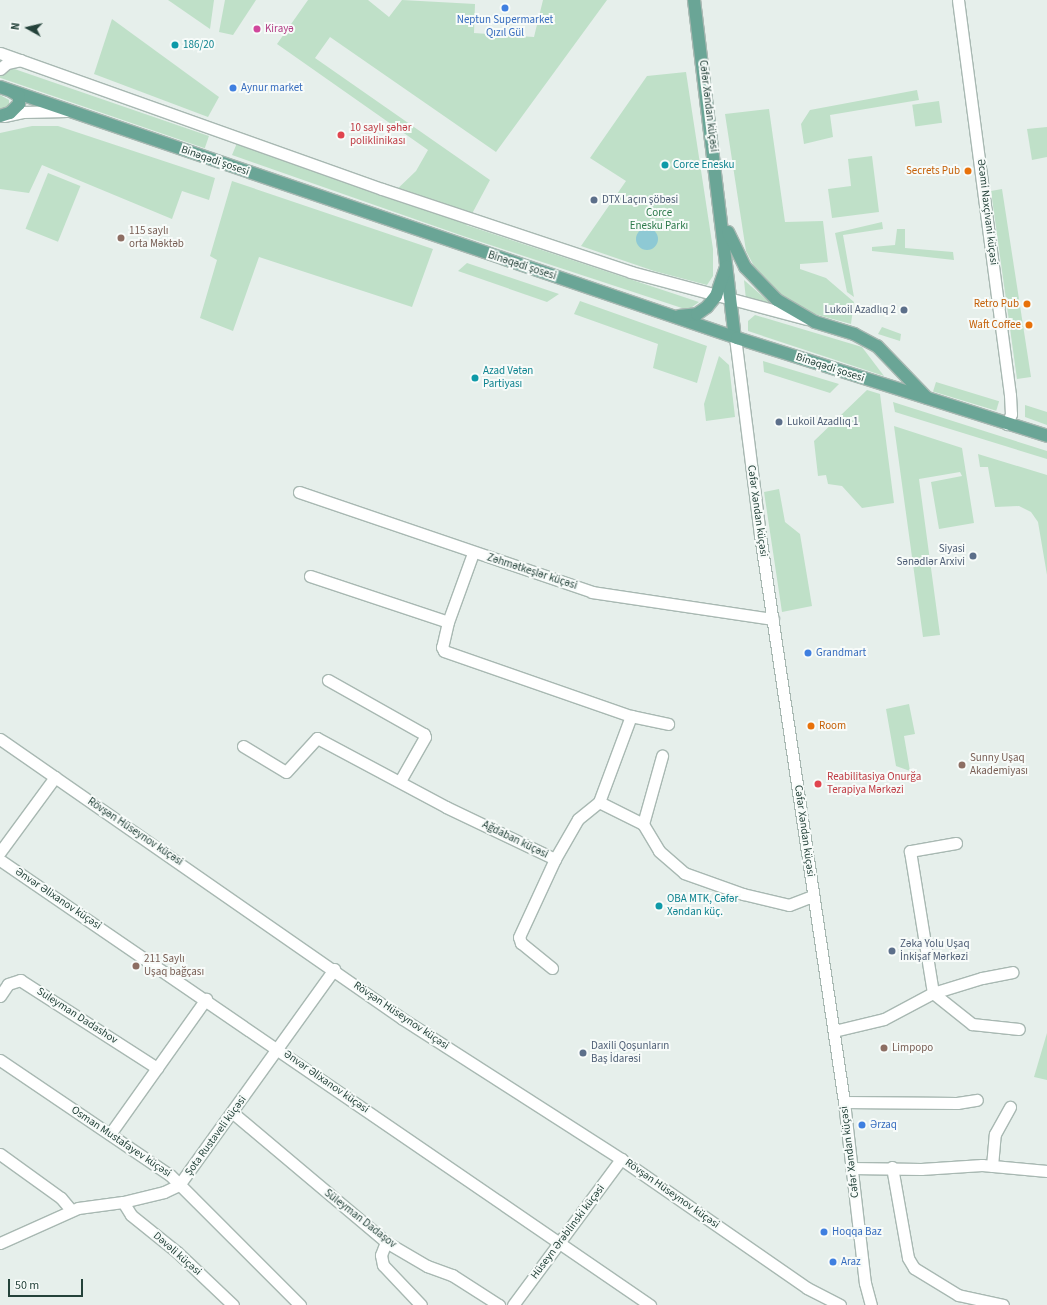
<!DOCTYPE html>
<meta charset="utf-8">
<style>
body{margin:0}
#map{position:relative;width:1047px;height:1305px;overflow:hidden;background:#e6efeb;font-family:"Source Sans 3",sans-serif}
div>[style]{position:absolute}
.green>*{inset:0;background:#bfe0c8;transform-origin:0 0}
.water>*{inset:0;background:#8ec9d4}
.round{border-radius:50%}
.roads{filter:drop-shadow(1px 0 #a8b8b2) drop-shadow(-1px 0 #a8b8b2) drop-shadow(0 1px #a8b8b2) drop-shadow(0 -1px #a8b8b2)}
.minor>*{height:11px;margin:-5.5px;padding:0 5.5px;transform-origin:5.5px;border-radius:5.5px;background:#fff}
.major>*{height:12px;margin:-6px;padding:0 6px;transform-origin:6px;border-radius:6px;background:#6aa596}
.dots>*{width:11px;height:11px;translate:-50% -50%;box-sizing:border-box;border:2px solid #f7fbf9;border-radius:50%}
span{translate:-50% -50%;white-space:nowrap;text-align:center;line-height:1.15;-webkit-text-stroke:4px #f7fbf9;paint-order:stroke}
.shop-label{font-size:11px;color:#366cbe}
.left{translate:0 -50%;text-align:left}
.hotel-label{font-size:11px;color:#b23c85}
.culture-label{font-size:11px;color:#0d838f}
.street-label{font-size:11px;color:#24423a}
.health-label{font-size:11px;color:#be3a42}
.food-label{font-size:11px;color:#c56008}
.right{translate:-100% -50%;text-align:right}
.service-label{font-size:11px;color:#4e5e75}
.park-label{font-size:11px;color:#2d7a4b}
.education-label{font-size:11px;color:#785e54}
.north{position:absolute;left:8px;top:8px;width:40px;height:40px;-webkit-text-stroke:3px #f7fbf9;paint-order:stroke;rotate:278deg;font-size:11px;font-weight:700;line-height:16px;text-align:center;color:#24423a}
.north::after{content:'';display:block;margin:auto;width:14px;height:18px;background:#24423a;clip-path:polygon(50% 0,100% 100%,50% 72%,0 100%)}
.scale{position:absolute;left:8px;top:1279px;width:75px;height:18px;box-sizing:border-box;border:2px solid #24423a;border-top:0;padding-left:5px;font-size:12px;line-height:14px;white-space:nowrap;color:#24423a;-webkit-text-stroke:3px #f7fbf9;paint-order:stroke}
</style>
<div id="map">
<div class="green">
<i style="clip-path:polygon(168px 0,214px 0,210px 29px)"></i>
<i style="clip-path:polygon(225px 0,256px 0,233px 35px,219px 32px)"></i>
<i style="clip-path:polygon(308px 0,368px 0,389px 17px,402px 0,475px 4px,474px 33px,534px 37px,543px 0,607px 0,496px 152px,330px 37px,315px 58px,490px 180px,466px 225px,699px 302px,688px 310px,463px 236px,232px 155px,237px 143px,390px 196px,416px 171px,428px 150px,277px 44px)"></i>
<i style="clip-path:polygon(112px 19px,219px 97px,208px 117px,94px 74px)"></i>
<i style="left:0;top:64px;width:221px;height:13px;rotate:19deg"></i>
<i style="clip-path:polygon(686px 72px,713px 249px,713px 276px,707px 285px,654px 271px,581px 246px,626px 181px,590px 158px,647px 76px)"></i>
<i style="clip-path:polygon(917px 90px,919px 100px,830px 115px,833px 137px,804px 144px,801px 124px,810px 110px)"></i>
<i style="clip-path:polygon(0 95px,9px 100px,9px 108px,0 111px)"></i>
<i style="left:939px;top:101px;width:22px;height:27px;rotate:82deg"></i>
<i style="clip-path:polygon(769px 109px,785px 222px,823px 221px,828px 262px,800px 264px,800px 269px,826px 278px,854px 302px,851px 324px,814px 314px,783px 297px,756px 270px,746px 251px,725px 114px)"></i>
<i style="clip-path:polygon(32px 126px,58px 126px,215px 178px,209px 200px,182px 191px,172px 219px,42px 165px,29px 193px,0 189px,0 133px)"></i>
<i style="clip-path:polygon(1047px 127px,1047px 157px,1032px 160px,1027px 129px)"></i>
<i style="clip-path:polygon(872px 156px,879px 212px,832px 218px,828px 189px,851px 186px,848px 159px)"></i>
<i style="left:48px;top:173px;width:35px;height:60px;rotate:22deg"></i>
<i style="clip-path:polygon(232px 181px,433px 249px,412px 307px,259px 257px,233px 331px,200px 318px,217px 260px,210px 256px)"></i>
<i style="clip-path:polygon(1002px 189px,1031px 377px,1017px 379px,991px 191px)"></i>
<i style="clip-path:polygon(882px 222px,883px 229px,843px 235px,854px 297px,847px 292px,835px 233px)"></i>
<i style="clip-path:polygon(897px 229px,905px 229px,905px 248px,953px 252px,954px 260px,872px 251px,872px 247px,895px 245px)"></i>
<i style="clip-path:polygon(467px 263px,559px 294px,547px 302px,458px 271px)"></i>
<i style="clip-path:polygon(744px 280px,775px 307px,746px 300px)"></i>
<i style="clip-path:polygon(580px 301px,707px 346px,697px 383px,653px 368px,658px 344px,574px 314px)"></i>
<i style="clip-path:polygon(755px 315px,862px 347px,884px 376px,748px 331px,748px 321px)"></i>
<i style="clip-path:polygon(882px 327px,901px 334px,900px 341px,878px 334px)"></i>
<i style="clip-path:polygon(719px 356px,729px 365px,735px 417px,706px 421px,704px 404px)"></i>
<i style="clip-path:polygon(763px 361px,839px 384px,830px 393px,764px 372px)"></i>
<i style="left:936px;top:382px;width:66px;height:10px;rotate:17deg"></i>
<i style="clip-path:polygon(867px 390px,880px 394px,894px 503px,862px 508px,842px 486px,828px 484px,826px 475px,818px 476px,814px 441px)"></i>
<i style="clip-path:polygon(893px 402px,1047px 451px,1047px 459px,895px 412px)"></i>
<i style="clip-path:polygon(1025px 405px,1047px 412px,1047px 425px,1025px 417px)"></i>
<i style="clip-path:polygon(894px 426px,962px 448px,974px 523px,939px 529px,931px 482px,962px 476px,960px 472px,919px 479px,940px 635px,923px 637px)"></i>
<i style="clip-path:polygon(978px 454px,1047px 475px,1047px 575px,1038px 522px,1031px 512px,1019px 506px,995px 507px,988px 467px,980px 467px)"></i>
<i style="clip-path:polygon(779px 489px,785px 522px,800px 534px,812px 606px,782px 612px,764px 492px)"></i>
<i style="clip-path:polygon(909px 704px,915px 734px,904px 736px,910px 771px,896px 766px,886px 709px)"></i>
<i style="clip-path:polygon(1047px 1033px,1047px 1080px,1034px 1077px)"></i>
</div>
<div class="water">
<i class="round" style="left:636px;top:228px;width:22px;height:22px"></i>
</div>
<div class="roads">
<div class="minor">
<i style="left:958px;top:0;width:398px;rotate:82.5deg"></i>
<i style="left:1010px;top:395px;width:19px;rotate:87deg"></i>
<i style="left:1011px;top:414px;width:11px;rotate:112deg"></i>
<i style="left:0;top:53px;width:405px;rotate:19.6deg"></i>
<i style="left:382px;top:189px;width:262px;rotate:18.4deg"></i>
<i style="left:631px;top:272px;width:181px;rotate:15deg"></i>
<i style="left:0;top:69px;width:9px;rotate:-41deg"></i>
<i style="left:7px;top:63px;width:14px;rotate:-12deg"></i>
<i style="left:4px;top:116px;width:19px;rotate:-12deg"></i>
<i style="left:23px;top:112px;width:44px;rotate:-1.3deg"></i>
<i style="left:735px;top:337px;width:200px;rotate:82.8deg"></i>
<i style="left:760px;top:535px;width:573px;rotate:81.57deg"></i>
<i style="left:844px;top:1102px;width:182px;rotate:83.4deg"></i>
<i style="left:865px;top:1283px;width:23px;rotate:75deg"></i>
<i style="left:299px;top:492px;width:310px;rotate:18.8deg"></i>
<i style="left:592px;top:592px;width:183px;rotate:8.5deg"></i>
<i style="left:473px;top:553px;width:73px;rotate:109.9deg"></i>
<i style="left:448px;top:622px;width:26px;rotate:103deg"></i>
<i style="left:442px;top:647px;width:4px;rotate:63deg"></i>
<i style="left:444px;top:651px;width:198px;rotate:19.2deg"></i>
<i style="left:631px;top:716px;width:38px;rotate:12deg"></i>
<i style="left:310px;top:576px;width:145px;rotate:18.4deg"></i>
<i style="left:328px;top:680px;width:110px;rotate:29.4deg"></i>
<i style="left:424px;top:734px;width:3px;rotate:72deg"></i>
<i style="left:425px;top:737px;width:51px;rotate:119.6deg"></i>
<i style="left:0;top:739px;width:491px;rotate:34.8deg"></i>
<i style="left:403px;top:1019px;width:259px;rotate:32.7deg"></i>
<i style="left:621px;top:1159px;width:226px;rotate:34.7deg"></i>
<i style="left:807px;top:1288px;width:37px;rotate:27deg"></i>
<i style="left:243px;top:746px;width:50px;rotate:31.2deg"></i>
<i style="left:286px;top:772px;width:46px;rotate:-47.6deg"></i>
<i style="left:317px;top:738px;width:146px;rotate:28.1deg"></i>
<i style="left:446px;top:807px;width:121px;rotate:25.5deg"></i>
<i style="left:555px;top:859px;width:46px;rotate:-60.1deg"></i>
<i style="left:578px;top:819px;width:27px;rotate:-39deg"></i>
<i style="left:599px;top:802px;width:49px;rotate:26.6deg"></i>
<i style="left:643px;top:824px;width:31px;rotate:59deg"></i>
<i style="left:659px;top:851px;width:33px;rotate:41deg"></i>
<i style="left:684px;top:873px;width:63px;rotate:19.6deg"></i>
<i style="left:743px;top:894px;width:47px;rotate:13.4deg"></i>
<i style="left:789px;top:905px;width:26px;rotate:-21deg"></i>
<i style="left:599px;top:802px;width:92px;rotate:-69.6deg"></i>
<i style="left:643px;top:824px;width:71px;rotate:-74.4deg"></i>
<i style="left:956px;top:843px;width:47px;rotate:170.1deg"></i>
<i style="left:910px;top:851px;width:144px;rotate:80.8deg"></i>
<i style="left:933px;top:993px;width:50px;rotate:38.5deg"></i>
<i style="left:972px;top:1024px;width:47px;rotate:6.1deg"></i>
<i style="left:0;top:852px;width:93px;rotate:-53.7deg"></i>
<i style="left:0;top:860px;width:788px;rotate:34.4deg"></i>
<i style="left:552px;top:968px;width:40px;rotate:-141deg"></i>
<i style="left:521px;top:943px;width:6px;rotate:-108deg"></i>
<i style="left:519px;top:937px;width:86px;rotate:-65.2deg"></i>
<i style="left:0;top:996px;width:14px;rotate:-56deg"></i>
<i style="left:8px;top:984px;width:13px;rotate:-18deg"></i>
<i style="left:20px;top:980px;width:163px;rotate:32.7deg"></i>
<i style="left:834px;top:1031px;width:51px;rotate:-13.5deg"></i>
<i style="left:884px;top:1019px;width:55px;rotate:-28deg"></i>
<i style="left:933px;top:993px;width:51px;rotate:-17deg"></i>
<i style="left:982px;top:978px;width:31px;rotate:-11deg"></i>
<i style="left:0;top:1060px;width:205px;rotate:34.1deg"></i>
<i style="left:170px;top:1175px;width:184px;rotate:45deg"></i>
<i style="left:844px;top:1102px;width:113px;rotate:0.5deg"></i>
<i style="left:957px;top:1103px;width:20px;rotate:-9deg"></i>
<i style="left:233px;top:1113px;width:200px;rotate:40.1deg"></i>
<i style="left:386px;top:1242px;width:48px;rotate:30.3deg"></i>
<i style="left:427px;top:1266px;width:27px;rotate:20deg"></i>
<i style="left:452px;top:1275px;width:56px;rotate:32.6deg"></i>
<i style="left:110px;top:1134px;width:166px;rotate:-54.6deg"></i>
<i style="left:0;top:1154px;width:75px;rotate:35.8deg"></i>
<i style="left:61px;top:1198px;width:16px;rotate:50deg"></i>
<i style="left:992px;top:1166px;width:32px;rotate:-85deg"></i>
<i style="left:995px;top:1134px;width:31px;rotate:-61deg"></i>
<i style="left:892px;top:1167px;width:92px;rotate:80deg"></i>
<i style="left:908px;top:1258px;width:12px;rotate:59deg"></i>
<i style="left:914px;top:1268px;width:52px;rotate:31.5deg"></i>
<i style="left:958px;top:1295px;width:46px;rotate:12.5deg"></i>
<i style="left:851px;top:1168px;width:70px;rotate:0.8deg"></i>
<i style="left:921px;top:1169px;width:61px;rotate:-3.8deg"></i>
<i style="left:982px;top:1165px;width:65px;rotate:5.3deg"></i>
<i style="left:123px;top:1202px;width:15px;rotate:58deg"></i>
<i style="left:131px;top:1215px;width:59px;rotate:38.8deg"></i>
<i style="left:177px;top:1252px;width:77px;rotate:43.4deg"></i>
<i style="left:386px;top:1242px;width:14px;rotate:111deg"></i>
<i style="left:381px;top:1255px;width:10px;rotate:79deg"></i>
<i style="left:383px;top:1265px;width:55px;rotate:46.5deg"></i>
<i style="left:0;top:1243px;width:85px;rotate:-24.2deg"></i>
<i style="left:78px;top:1208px;width:45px;rotate:-7.6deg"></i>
<i style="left:123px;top:1202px;width:42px;rotate:-13.7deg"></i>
<i style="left:164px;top:1192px;width:17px;rotate:-25deg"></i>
<i style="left:179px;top:1185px;width:266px;rotate:-54.3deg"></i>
<i style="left:513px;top:1305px;width:182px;rotate:-53.5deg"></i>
</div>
<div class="major">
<i style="left:694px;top:0;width:339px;rotate:83.1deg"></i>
<i style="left:0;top:87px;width:779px;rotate:18.81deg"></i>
<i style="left:737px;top:338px;width:325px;rotate:17.5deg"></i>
<i style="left:0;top:116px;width:10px;rotate:-17deg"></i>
<i style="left:10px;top:113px;width:13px;rotate:-45deg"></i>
<i style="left:19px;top:104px;width:8px;rotate:-90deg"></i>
<i style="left:19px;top:96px;width:9px;rotate:-148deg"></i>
<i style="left:728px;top:232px;width:39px;rotate:64deg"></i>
<i style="left:745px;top:267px;width:46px;rotate:45.9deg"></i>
<i style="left:777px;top:300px;width:44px;rotate:30.1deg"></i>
<i style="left:815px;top:322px;width:41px;rotate:17.1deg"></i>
<i style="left:854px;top:334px;width:26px;rotate:28deg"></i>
<i style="left:877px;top:346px;width:72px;rotate:46.1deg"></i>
<i style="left:679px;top:316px;width:18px;rotate:-6deg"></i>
<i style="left:697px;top:314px;width:12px;rotate:-35deg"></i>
<i style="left:707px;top:307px;width:14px;rotate:-51deg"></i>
<i style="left:716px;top:296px;width:31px;rotate:-71deg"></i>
</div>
</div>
<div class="dots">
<i style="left:505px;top:8px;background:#3f7fe0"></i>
<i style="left:257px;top:29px;background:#d1479c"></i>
<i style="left:175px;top:45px;background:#0f9aa8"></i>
<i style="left:233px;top:88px;background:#3f7fe0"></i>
<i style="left:341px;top:135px;background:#e0444e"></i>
<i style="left:665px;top:165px;background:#0f9aa8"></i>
<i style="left:968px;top:171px;background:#e8710a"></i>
<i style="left:594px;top:200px;background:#5c6f8a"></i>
<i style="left:121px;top:238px;background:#8d6e63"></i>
<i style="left:1027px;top:304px;background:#e8710a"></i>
<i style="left:904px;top:310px;background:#5c6f8a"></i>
<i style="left:1029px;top:325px;background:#e8710a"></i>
<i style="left:475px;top:378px;background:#0f9aa8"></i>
<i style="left:779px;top:422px;background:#5c6f8a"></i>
<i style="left:973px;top:556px;background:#5c6f8a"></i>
<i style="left:808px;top:653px;background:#3f7fe0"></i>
<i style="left:811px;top:726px;background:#e8710a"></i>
<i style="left:962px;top:765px;background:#8d6e63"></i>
<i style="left:818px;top:784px;background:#e0444e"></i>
<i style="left:659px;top:906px;background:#0f9aa8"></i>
<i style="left:892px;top:951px;background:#5c6f8a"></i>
<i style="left:136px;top:966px;background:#8d6e63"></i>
<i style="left:884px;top:1048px;background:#8d6e63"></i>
<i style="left:583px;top:1053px;background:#5c6f8a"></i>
<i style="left:862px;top:1125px;background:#3f7fe0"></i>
<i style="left:824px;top:1232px;background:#3f7fe0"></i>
<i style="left:833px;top:1262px;background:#3f7fe0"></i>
</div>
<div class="shop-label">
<span style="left:505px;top:27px">Neptun Supermarket<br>Qızıl Gül</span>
<span class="left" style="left:241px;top:88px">Aynur market</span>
<span class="left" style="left:816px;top:653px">Grandmart</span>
<span class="left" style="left:870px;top:1125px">Ərzaq</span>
<span class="left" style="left:832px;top:1232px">Hoqqa Baz</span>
<span class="left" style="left:841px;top:1262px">Araz</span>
</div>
<div class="hotel-label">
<span class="left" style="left:265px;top:29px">Kirayə</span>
</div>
<div class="culture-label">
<span class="left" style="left:183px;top:45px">186/20</span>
<span class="left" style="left:673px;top:165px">Corce Enesku</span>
<span class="left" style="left:483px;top:378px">Azad Vətən<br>Partiyası</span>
<span class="left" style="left:667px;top:906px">OBA MTK, Cəfər<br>Xəndan küç.</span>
</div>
<div class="street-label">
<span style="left:708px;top:106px;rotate:83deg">Cəfər Xəndan küçəsi</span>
<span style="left:215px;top:161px;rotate:19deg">Binəqədi şosesi</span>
<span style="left:987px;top:212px;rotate:83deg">Əcəmi Naxçivani küçəsi</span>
<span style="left:522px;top:266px;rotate:18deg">Binəqədi şosesi</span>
<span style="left:830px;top:368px;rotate:18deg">Binəqədi şosesi</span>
<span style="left:757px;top:511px;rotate:82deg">Cəfər Xəndan küçəsi</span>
<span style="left:532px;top:572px;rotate:18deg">Zəhmətkeşlər küçəsi</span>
<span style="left:804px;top:831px;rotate:82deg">Cəfər Xəndan küçəsi</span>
<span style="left:135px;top:832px;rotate:34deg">Rövşən Hüseynov küçəsi</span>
<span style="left:515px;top:840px;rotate:26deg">Ağdaban küçəsi</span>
<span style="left:58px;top:899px;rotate:34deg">Ənvər Əlixanov küçəsi</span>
<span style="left:77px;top:1016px;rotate:33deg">Suleyman Dadashov</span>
<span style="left:401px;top:1016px;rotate:34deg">Rövşən Hüseynov küçəsi</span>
<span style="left:326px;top:1082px;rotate:35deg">Ənvər Əlixanov küçəsi</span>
<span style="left:216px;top:1136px;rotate:-54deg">Şota Rustaveli küçəsi</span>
<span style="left:121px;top:1142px;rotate:34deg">Osman Mustafayev küçəsi</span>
<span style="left:850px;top:1152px;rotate:-97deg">Cəfər Xəndan küçəsi</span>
<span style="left:672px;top:1194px;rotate:35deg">Rövşən Hüseynov küçəsi</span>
<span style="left:360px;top:1219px;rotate:38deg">Süleyman Dadaşov</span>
<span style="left:568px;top:1232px;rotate:-53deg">Hüseyn Ərəblinski küçəsi</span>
<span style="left:177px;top:1254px;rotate:41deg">Dəvəli küçəsi</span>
</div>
<div class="health-label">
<span class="left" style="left:350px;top:135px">10 saylı şəhər<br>poliklinikası</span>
<span class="left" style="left:827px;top:784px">Reabilitasiya Onurğa<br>Terapiya Mərkəzi</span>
</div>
<div class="food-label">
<span class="right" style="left:960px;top:171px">Secrets Pub</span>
<span class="right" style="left:1019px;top:304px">Retro Pub</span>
<span class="right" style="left:1021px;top:325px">Waft Coffee</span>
<span class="left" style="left:819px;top:726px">Room</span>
</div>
<div class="service-label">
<span class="left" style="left:602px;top:200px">DTX Laçın şöbəsi</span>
<span class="right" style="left:896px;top:310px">Lukoil Azadlıq 2</span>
<span class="left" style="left:787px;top:422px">Lukoil Azadlıq 1</span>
<span class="right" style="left:965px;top:556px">Siyasi<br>Sənədlər Arxivi</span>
<span class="left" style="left:900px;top:951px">Zəka Yolu Uşaq<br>İnkişaf Mərkəzi</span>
<span class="left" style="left:591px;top:1053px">Daxili Qoşunların<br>Baş İdarəsi</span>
</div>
<div class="park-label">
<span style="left:659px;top:220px">Corce<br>Enesku Parkı</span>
</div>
<div class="education-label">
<span class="left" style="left:129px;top:238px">115 saylı<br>orta Məktəb</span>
<span class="left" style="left:970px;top:765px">Sunny Uşaq<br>Akademiyası</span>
<span class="left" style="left:144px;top:966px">211 Saylı<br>Uşaq bağçası</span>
<span class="left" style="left:892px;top:1048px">Limpopo</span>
</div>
<div class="north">N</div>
<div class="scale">50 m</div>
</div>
